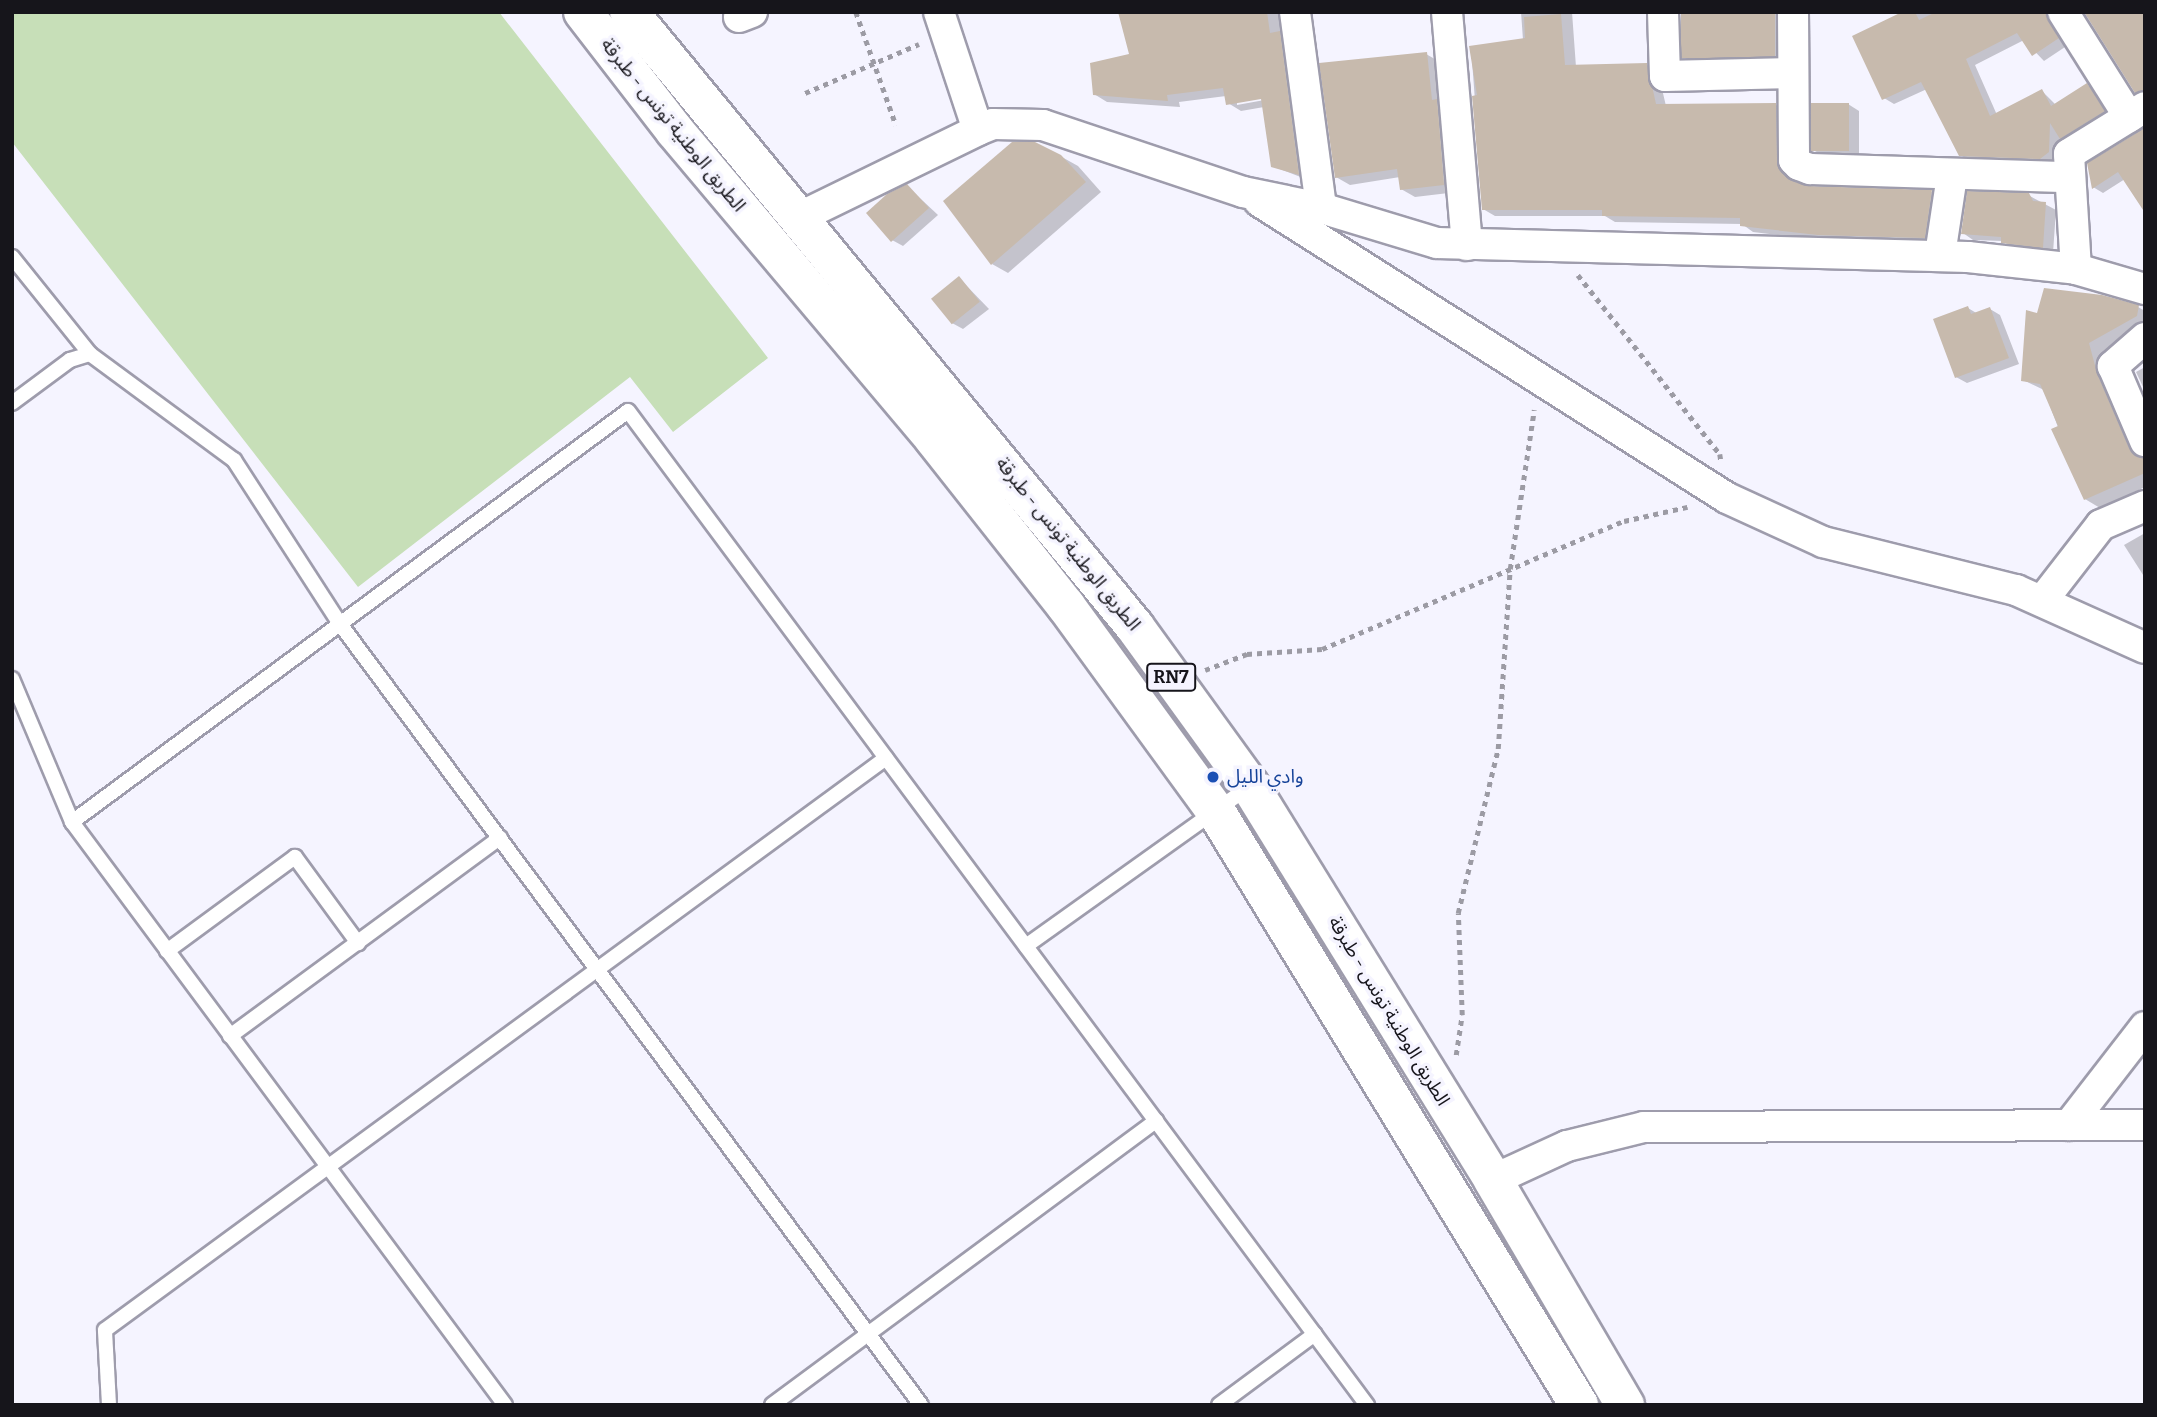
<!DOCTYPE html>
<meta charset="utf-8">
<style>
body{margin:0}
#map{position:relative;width:2157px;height:1417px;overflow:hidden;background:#f5f4ff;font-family:Bitter,"Noto Sans Arabic",serif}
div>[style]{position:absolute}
.green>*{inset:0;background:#c7dfb8}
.shadow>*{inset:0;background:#0003}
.building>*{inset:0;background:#c7baad;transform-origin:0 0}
.path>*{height:4.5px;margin-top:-2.25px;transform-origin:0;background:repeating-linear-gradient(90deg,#9c9ba4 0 5px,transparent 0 10px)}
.roads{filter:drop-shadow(2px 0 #9e9cac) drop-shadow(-2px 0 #9e9cac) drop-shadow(0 2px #9e9cac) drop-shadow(0 -2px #9e9cac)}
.lane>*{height:14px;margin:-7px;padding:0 7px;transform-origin:7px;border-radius:7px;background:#fff}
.street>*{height:30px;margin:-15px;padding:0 15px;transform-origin:15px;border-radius:15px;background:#fff}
.primary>*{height:38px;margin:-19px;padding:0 19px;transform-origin:19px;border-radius:19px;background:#fff}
.dots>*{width:19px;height:19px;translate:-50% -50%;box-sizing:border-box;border:4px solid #f5f4ff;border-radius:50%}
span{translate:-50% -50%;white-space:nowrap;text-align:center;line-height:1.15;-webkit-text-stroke:7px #f5f4ff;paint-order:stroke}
.shield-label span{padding:2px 5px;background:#f5f4ff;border:2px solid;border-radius:5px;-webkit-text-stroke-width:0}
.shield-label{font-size:18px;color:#16151b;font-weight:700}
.street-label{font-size:19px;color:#16151b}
.transit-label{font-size:19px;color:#164399}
.left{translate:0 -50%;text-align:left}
.frame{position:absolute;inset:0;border:14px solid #16151b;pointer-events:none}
</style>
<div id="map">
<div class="green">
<i style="clip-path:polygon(12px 12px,499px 12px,768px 358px,673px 432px,630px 377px,358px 587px,12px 142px)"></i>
</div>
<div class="shadow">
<i style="clip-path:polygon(evenodd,1214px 12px,1278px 12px,1281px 34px,1293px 41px,1311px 181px,1272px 166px,1264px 107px,1241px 111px,1228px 103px,1226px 96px,1179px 102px,1180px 107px,1107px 102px,1094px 94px,1131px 55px,1214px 12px,1269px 95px,1270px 99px,1237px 105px,1237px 101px,1269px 95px)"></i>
<i style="clip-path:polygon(1521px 12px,1572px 12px,1576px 67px,1647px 65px,1658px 72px,1666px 106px,1776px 105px,1787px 111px,1787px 168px,1796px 183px,1809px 188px,1932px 192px,1943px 199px,1936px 244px,1830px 241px,1753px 232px,1742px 224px,1615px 222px,1605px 216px,1495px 216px,1483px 209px,1471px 47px,1523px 40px)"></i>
<i style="clip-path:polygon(1682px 12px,1790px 12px,1787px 62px,1695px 64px,1684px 57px)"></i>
<i style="clip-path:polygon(1908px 12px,2059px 12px,2068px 45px,2044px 61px,2024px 40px,1975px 65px,1997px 115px,2042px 91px,2056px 105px,2087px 85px,2098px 91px,2114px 118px,2072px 144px,2060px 137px,2059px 158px,2051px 164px,1971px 161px,1960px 155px,1927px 89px,1894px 104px,1884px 98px)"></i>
<i style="clip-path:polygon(1426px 54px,1440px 62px,1457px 192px,1415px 197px,1401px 189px,1400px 177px,1350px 185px,1336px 177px)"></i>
<i style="clip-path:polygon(1848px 104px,1859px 111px,1859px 158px,1824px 156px,1813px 150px)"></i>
<i style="clip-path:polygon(2145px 127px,2145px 209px,2125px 179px,2103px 193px,2093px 187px,2089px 164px)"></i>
<i style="clip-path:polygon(1060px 156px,1078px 166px,1101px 192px,1008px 273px,992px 264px)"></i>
<i style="clip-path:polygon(907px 186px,938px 215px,903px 246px,892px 240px)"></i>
<i style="clip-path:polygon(2028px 195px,2056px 210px,2053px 253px,2013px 248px,2003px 241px,1973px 240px,1963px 233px)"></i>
<i style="clip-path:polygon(959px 278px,989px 309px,963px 329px,952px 323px)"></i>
<i style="clip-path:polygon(2138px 307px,2145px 311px,2145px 328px,2104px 351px,2111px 383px,2145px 459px,2145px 487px,2100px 508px,2085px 499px,2044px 390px,2023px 380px,2038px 315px)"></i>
<i style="clip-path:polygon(1968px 308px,1978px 314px,1990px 309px,2000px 315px,2019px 364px,1967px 383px,1956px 377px)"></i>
<i style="clip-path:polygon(2145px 367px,2145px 391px,2136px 372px)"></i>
<i style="clip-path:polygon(2145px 533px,2145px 578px,2124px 545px)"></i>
</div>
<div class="building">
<i style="clip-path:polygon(1118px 12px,1267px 12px,1270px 33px,1280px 31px,1299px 175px,1271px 167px,1261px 99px,1226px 105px,1223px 88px,1167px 95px,1168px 101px,1093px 95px,1090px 63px,1129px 54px)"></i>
<i style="left:1681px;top:12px;width:94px;height:46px"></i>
<i style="clip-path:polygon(1902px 12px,1915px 12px,1919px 20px,1936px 12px,2046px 12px,2059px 38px,2032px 56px,2017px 33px,1966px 59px,1990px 116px,2042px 89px,2051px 106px,2087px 83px,2105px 111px,2060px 139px,2050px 123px,2049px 152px,2040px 159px,1959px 156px,1921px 82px,1882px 100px,1852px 36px)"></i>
<i style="clip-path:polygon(2084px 12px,2145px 12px,2145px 90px,2135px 93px)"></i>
<i style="clip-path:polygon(1561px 14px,1565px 65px,1647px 63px,1656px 104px,1776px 103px,1777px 161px,1793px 181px,1809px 186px,1932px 190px,1925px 238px,1818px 235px,1740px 226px,1740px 218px,1602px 216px,1602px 210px,1482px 210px,1472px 96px,1477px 95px,1469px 46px,1525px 38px,1524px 17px)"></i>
<i style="clip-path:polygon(1427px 52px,1432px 100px,1437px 99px,1444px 185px,1400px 190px,1397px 169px,1335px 178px,1319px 63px)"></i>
<i style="left:1811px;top:103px;width:38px;height:48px"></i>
<i style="clip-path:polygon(2145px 128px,2145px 213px,2118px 172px,2092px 189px,2087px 163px)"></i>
<i style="clip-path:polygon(1012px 142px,1035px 142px,1061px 155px,1086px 182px,991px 265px,943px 201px)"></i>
<i style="clip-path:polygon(907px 184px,929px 208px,891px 242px,866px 213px,887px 194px)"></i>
<i style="clip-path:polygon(1967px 191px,2029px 193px,2033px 201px,2046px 202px,2043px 248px,2001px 243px,2001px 237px,1961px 234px)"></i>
<i style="left:959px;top:276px;width:33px;height:36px;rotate:51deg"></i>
<i style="clip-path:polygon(2044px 288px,2102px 295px,2139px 305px,2137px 316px,2089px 343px,2097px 373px,2129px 448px,2145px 458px,2145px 473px,2084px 500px,2051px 429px,2058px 426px,2040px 384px,2021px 381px,2026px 310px,2037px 313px)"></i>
<i style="clip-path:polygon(1968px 306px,1971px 314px,1990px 307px,2009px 358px,1955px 378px,1933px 319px)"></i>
</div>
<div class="path">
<i style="left:856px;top:12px;width:120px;rotate:70.5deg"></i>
<i style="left:805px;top:93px;width:124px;rotate:-23.3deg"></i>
<i style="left:1578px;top:275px;width:228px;rotate:51.6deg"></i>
<i style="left:1720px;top:454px;width:7px;rotate:82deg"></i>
<i style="left:1205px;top:670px;width:45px;rotate:-20.9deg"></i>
<i style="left:1247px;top:654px;width:75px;rotate:-3.8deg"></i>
<i style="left:1322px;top:649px;width:328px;rotate:-23deg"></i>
<i style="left:1624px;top:521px;width:65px;rotate:-12.5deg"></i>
<i style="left:1456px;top:1055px;width:40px;rotate:-81.5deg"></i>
<i style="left:1462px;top:1015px;width:102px;rotate:-92.2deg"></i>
<i style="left:1458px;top:913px;width:169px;rotate:-76.3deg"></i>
<i style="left:1498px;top:749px;width:180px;rotate:-86.2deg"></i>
<i style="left:1510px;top:569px;width:161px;rotate:-81.4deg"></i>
</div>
<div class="roads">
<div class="lane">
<i style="left:12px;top:257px;width:124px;rotate:51.2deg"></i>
<i style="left:12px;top:403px;width:72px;rotate:-36.6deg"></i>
<i style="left:70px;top:360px;width:21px;rotate:-17deg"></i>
<i style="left:90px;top:354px;width:179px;rotate:36.4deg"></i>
<i style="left:234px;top:460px;width:195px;rotate:57.1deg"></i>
<i style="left:340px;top:624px;width:973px;rotate:53.35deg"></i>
<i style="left:12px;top:679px;width:155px;rotate:67.2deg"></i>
<i style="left:1026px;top:946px;width:274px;rotate:-35.5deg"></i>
<i style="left:167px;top:951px;width:159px;rotate:-36.3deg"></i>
<i style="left:295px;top:857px;width:107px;rotate:53.8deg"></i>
<i style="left:230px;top:1036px;width:335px;rotate:-36.3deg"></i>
<i style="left:109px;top:1405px;width:75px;rotate:-93.1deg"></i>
<i style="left:105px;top:1330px;width:968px;rotate:-36.22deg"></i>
<i style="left:505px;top:1405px;width:726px;rotate:-126.6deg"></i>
<i style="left:72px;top:822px;width:691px;rotate:-36.47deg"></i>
<i style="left:628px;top:411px;width:1239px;rotate:53.37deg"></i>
<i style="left:772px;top:1405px;width:478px;rotate:-36.5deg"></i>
<i style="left:1219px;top:1405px;width:119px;rotate:-36.5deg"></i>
</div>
<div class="street">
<i style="left:939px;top:12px;width:124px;rotate:71.7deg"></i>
<i style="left:1295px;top:12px;width:198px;rotate:82.4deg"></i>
<i style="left:1447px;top:12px;width:234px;rotate:85.1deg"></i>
<i style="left:1663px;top:12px;width:64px;rotate:88.2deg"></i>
<i style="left:1665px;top:76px;width:128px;rotate:-1.3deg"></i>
<i style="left:1793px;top:12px;width:148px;rotate:89.6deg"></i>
<i style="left:1794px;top:160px;width:7px;rotate:45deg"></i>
<i style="left:1799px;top:165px;width:12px;rotate:20deg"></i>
<i style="left:1810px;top:169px;width:260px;rotate:1.8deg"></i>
<i style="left:2063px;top:12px;width:124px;rotate:57.8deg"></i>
<i style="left:739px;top:17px;width:14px;rotate:-21deg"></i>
<i style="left:1259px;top:201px;width:554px;rotate:32.4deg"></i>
<i style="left:1727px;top:498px;width:106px;rotate:24.6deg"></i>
<i style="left:1823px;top:542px;width:199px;rotate:14deg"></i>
<i style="left:2016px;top:590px;width:141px;rotate:24.2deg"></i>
<i style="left:800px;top:217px;width:198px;rotate:-26deg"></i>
<i style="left:978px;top:130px;width:16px;rotate:-22deg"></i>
<i style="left:993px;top:124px;width:50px;rotate:1.1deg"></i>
<i style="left:1043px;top:125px;width:211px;rotate:18.5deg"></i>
<i style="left:1243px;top:192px;width:80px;rotate:11.6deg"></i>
<i style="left:1321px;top:208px;width:121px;rotate:16.8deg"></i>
<i style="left:1437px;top:243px;width:531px;rotate:1.51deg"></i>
<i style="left:1968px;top:257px;width:109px;rotate:6.3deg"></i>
<i style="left:2076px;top:269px;width:72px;rotate:16.2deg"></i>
<i style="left:1940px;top:255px;width:80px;rotate:-81.4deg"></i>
<i style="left:2076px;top:269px;width:115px;rotate:-93.5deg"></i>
<i style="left:2069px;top:154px;width:89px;rotate:-31.7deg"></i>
<i style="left:2145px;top:338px;width:43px;rotate:138.8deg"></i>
<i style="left:2113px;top:366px;width:82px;rotate:66.9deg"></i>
<i style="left:2042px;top:601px;width:96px;rotate:-52.2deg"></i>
<i style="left:2101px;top:525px;width:48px;rotate:-23.4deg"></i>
<i style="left:2069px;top:1125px;width:124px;rotate:-52.2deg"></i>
<i style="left:1493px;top:1180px;width:81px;rotate:-24.7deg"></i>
<i style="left:1567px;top:1146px;width:79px;rotate:-13.9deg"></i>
<i style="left:1644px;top:1127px;width:501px;rotate:-0.23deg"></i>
</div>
<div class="primary">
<i style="left:583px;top:12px;width:150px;rotate:52.3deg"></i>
<i style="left:675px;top:131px;width:402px;rotate:49.9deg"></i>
<i style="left:934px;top:439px;width:213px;rotate:51.7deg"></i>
<i style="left:1066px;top:606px;width:256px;rotate:53.9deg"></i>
<i style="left:1217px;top:813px;width:694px;rotate:58.55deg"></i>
<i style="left:629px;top:12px;width:796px;rotate:50.55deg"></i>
<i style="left:1135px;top:627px;width:196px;rotate:54.1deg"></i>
<i style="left:1250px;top:786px;width:463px;rotate:58.3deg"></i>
<i style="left:1493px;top:1180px;width:261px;rotate:59.6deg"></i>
</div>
</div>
<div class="dots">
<i style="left:1213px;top:777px;background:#1a4fb4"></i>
</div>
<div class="shield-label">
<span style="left:1171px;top:677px">RN7</span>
</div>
<div class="street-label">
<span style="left:673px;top:125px;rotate:51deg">الطريق الوطنية تونس - طبرقة</span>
<span style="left:1068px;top:544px;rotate:51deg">الطريق الوطنية تونس - طبرقة</span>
<span style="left:1389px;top:1011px;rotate:59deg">الطريق الوطنية تونس - طبرقة</span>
</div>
<div class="transit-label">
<span class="left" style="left:1227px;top:777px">وادي الليل</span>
</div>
<div class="frame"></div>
</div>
